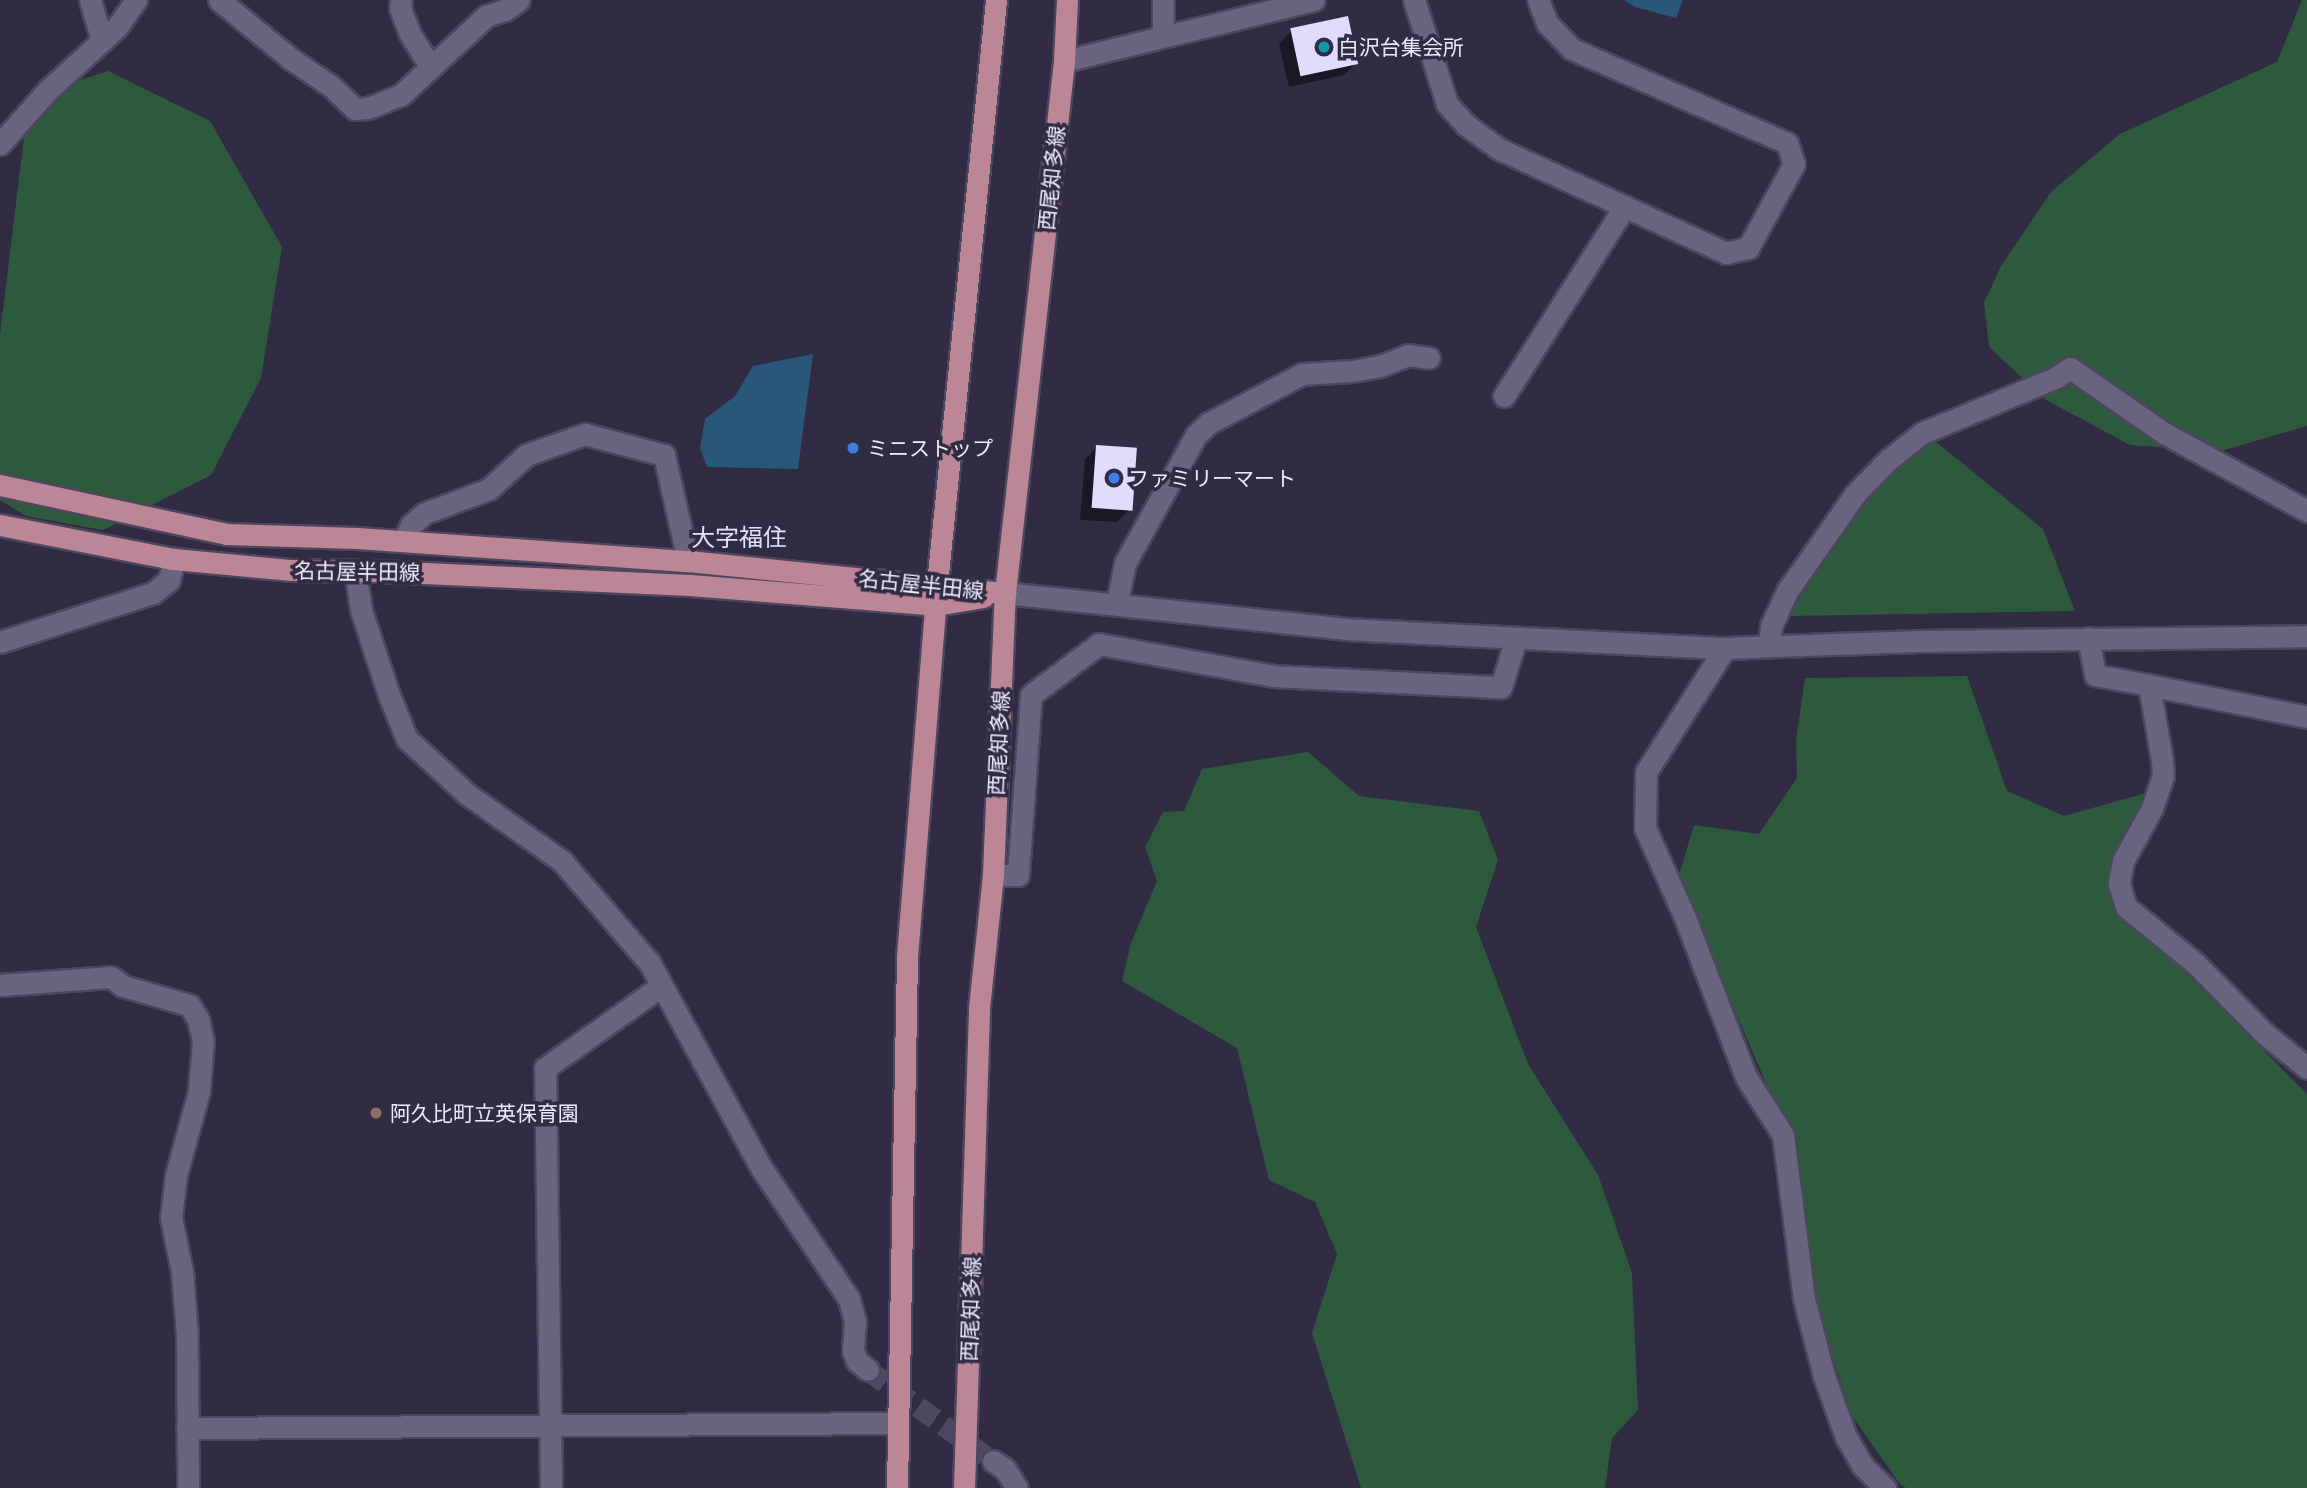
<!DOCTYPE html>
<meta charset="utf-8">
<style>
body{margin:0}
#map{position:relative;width:2307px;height:1488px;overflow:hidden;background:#312c44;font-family:"Titillium Web","Noto Sans JP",sans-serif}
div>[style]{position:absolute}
.green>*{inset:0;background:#2d5a3d}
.water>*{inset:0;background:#295778}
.shadow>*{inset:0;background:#0007}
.building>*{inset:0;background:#e1dcfc;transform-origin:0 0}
.minor-tunnel>*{height:21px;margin-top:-10.5px;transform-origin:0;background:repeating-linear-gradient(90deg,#4d485f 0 21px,transparent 0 31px)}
.roads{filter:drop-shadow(2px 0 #4c475c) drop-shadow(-2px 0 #4c475c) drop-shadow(0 2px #4c475c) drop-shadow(0 -2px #4c475c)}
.minor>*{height:21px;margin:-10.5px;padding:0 10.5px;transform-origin:10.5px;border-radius:10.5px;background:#696480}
.major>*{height:21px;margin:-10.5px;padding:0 10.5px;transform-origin:10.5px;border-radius:10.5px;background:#bd8697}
.dots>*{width:19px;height:19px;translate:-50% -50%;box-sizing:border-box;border:4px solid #312c44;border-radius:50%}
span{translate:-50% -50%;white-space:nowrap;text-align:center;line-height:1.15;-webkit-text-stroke:7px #312c44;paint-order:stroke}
.poi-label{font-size:21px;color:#eceafa}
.left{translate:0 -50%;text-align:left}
.street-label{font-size:21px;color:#eceafa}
.quarter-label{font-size:24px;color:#e4dfff}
</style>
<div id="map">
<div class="green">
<i style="clip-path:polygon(2302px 0,2307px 0,2307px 426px,2221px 451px,2130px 445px,2046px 400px,1989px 347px,1984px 303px,2001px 266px,2051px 192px,2120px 134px,2277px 62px)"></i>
<i style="clip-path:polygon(108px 71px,210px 121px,282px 247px,261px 378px,211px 475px,103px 530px,26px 516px,0 500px,0 335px,28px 104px,60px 87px)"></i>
<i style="clip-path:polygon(1929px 436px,2043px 529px,2075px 611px,1788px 616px,1883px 472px)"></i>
<i style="clip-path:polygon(1967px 676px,2007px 791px,2064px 816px,2146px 793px,2114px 861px,2112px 899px,2307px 1094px,2307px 1488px,1906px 1488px,1900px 1484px,1852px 1416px,1814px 1301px,1803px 1233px,1800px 1162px,1678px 878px,1694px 825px,1759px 834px,1797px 778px,1796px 740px,1805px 678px)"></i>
<i style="clip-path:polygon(1308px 752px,1359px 796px,1479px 811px,1498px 860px,1476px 927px,1528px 1064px,1598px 1175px,1632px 1273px,1638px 1410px,1612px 1438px,1605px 1488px,1361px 1488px,1312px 1333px,1337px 1254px,1315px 1202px,1269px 1180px,1237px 1048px,1122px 981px,1131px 943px,1157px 881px,1145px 847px,1163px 812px,1184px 811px,1202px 769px)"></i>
</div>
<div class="water">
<i style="clip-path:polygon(1624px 0,1683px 0,1676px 18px,1635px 7px)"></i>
<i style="clip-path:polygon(813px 354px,798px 469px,707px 467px,700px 448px,705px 419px,735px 396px,753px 366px)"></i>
</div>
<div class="shadow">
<i style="clip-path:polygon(1291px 31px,1356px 63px,1344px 75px,1289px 87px,1279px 44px)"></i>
<i style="clip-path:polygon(1097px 447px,1129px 510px,1117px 522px,1080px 520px,1085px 459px)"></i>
</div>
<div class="building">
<i style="left:1348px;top:16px;width:49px;height:59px;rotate:78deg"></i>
<i style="left:1096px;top:445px;width:41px;height:63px;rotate:4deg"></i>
</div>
<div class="minor-tunnel">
<i style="left:868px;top:1370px;width:155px;rotate:36.1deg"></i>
</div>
<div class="roads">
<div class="minor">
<i style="left:90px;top:0;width:43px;rotate:73.7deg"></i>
<i style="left:219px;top:0;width:93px;rotate:39.3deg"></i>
<i style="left:291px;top:59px;width:48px;rotate:34deg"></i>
<i style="left:331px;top:86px;width:33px;rotate:44deg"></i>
<i style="left:355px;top:109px;width:13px;rotate:-4deg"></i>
<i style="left:368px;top:108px;width:35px;rotate:-22deg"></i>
<i style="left:401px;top:95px;width:116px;rotate:-42.9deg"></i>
<i style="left:486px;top:16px;width:20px;rotate:-18deg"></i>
<i style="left:505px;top:10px;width:17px;rotate:-36deg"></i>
<i style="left:401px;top:0;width:8px;rotate:97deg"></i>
<i style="left:400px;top:8px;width:28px;rotate:69deg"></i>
<i style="left:410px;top:34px;width:28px;rotate:58deg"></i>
<i style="left:425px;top:58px;width:11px;rotate:41deg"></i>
<i style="left:1414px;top:0;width:109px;rotate:72.4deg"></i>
<i style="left:1447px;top:104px;width:28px;rotate:48deg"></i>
<i style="left:1466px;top:125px;width:41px;rotate:36deg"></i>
<i style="left:1499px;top:149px;width:250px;rotate:24.6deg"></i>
<i style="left:1726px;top:253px;width:23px;rotate:-13deg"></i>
<i style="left:1748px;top:248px;width:96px;rotate:-61.3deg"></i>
<i style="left:1794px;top:164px;width:22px;rotate:-108deg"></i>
<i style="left:1787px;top:143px;width:235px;rotate:-156.4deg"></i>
<i style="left:1572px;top:49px;width:36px;rotate:-134deg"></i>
<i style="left:1547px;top:23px;width:25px;rotate:-111deg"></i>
<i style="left:1163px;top:36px;width:36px;rotate:-90deg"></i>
<i style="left:1064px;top:61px;width:257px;rotate:-13.7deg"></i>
<i style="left:0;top:144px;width:72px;rotate:-48.4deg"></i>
<i style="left:48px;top:90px;width:93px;rotate:-42.4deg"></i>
<i style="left:117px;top:27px;width:33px;rotate:-55deg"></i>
<i style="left:1504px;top:396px;width:225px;rotate:-57.5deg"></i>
<i style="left:403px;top:541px;width:18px;rotate:-63deg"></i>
<i style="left:411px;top:525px;width:18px;rotate:-41deg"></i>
<i style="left:425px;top:513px;width:68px;rotate:-20.6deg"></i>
<i style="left:489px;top:489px;width:50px;rotate:-42.6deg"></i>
<i style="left:526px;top:455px;width:63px;rotate:-19.6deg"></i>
<i style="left:585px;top:434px;width:82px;rotate:14.9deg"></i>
<i style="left:664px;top:455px;width:109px;rotate:77.2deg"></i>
<i style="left:355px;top:571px;width:39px;rotate:81deg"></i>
<i style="left:361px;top:610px;width:89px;rotate:71.8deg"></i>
<i style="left:389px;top:695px;width:48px;rotate:67.8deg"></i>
<i style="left:407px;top:739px;width:81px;rotate:42.5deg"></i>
<i style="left:467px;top:794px;width:116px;rotate:35.2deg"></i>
<i style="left:562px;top:861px;width:133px;rotate:49.3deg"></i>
<i style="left:649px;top:962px;width:236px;rotate:61.4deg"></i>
<i style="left:762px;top:1169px;width:156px;rotate:56.2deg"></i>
<i style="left:849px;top:1299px;width:23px;rotate:75deg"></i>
<i style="left:855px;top:1321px;width:30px;rotate:94deg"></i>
<i style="left:853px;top:1351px;width:11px;rotate:68deg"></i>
<i style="left:857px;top:1361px;width:14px;rotate:39deg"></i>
<i style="left:1005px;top:593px;width:342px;rotate:6deg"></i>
<i style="left:1345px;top:629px;width:380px;rotate:2.9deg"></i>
<i style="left:1725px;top:648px;width:193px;rotate:-2.1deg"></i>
<i style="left:1918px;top:641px;width:389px;rotate:-0.7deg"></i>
<i style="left:1117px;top:603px;width:41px;rotate:-78.7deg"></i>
<i style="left:1125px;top:563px;width:146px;rotate:-61deg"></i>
<i style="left:1196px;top:435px;width:18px;rotate:-43deg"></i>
<i style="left:1209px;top:423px;width:105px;rotate:-27.8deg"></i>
<i style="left:1302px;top:374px;width:50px;rotate:-3.4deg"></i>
<i style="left:1352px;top:371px;width:28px;rotate:-10deg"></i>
<i style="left:1380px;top:366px;width:30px;rotate:-21deg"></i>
<i style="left:1408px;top:355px;width:21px;rotate:8deg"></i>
<i style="left:2088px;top:638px;width:38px;rotate:79deg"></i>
<i style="left:2095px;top:675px;width:55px;rotate:10.5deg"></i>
<i style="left:2149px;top:685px;width:76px;rotate:80.2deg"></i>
<i style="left:2162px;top:760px;width:16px;rotate:86deg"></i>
<i style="left:2163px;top:776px;width:34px;rotate:109deg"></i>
<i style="left:2152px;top:808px;width:60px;rotate:118.7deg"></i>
<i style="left:2123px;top:861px;width:23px;rotate:100deg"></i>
<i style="left:2119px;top:884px;width:24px;rotate:73deg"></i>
<i style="left:2126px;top:907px;width:89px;rotate:39.1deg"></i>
<i style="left:2195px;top:963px;width:98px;rotate:45.4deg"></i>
<i style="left:2264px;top:1033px;width:55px;rotate:39.1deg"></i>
<i style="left:0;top:642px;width:161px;rotate:-17.8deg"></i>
<i style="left:153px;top:593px;width:21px;rotate:-39deg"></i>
<i style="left:169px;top:580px;width:22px;rotate:-77deg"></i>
<i style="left:1769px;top:645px;width:19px;rotate:-84deg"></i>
<i style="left:1771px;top:626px;width:40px;rotate:-65deg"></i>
<i style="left:1788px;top:590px;width:118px;rotate:-55deg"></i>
<i style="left:1856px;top:493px;width:45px;rotate:-45.9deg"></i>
<i style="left:1887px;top:461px;width:45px;rotate:-38.7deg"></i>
<i style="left:1922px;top:433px;width:144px;rotate:-22.5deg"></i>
<i style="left:2055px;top:378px;width:18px;rotate:-34deg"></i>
<i style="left:2070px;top:368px;width:114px;rotate:34.7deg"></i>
<i style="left:2164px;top:433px;width:163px;rotate:28.6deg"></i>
<i style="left:1725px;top:648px;width:147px;rotate:122.5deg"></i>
<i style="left:1646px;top:772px;width:56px;rotate:91deg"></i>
<i style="left:1645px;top:828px;width:95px;rotate:65.9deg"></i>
<i style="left:1684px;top:915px;width:173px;rotate:69.1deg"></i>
<i style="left:1746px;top:1077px;width:69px;rotate:57.5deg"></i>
<i style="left:1783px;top:1135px;width:165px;rotate:82.7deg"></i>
<i style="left:1804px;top:1299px;width:80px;rotate:75.4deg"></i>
<i style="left:1824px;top:1376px;width:65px;rotate:70.2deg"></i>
<i style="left:1846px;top:1437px;width:32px;rotate:60deg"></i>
<i style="left:1862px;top:1465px;width:33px;rotate:45deg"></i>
<i style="left:2149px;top:685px;width:161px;rotate:11.4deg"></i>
<i style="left:993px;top:875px;width:25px"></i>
<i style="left:1018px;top:875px;width:180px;rotate:-85.9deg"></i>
<i style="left:1031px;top:695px;width:85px;rotate:-36.9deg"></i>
<i style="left:1099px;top:644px;width:177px;rotate:10.4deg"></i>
<i style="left:1273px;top:676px;width:228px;rotate:2.8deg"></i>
<i style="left:1501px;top:687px;width:51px;rotate:-73deg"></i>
<i style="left:0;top:985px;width:111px;rotate:-4.1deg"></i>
<i style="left:111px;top:977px;width:15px;rotate:37deg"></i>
<i style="left:123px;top:986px;width:69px;rotate:16.1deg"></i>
<i style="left:189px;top:1005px;width:17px;rotate:57deg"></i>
<i style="left:198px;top:1019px;width:23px;rotate:77deg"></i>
<i style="left:203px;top:1041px;width:50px;rotate:94.6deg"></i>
<i style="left:199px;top:1091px;width:87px;rotate:105.3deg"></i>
<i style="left:176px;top:1175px;width:43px;rotate:96.6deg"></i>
<i style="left:171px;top:1218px;width:54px;rotate:78.3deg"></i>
<i style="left:182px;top:1271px;width:63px;rotate:85.5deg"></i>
<i style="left:187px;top:1334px;width:154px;rotate:89.6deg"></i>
<i style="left:187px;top:1428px;width:711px;rotate:-0.4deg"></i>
<i style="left:993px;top:1461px;width:14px;rotate:34deg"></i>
<i style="left:1005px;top:1469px;width:22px;rotate:58deg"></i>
<i style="left:551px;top:1488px;width:420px;rotate:-90.8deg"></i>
<i style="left:545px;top:1068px;width:141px;rotate:-35.2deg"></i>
</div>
<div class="major">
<i style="left:0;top:485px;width:231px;rotate:12.2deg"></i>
<i style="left:226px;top:534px;width:131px;rotate:1.7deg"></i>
<i style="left:357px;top:538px;width:332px;rotate:4deg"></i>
<i style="left:688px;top:561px;width:319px;rotate:5.8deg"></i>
<i style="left:0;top:525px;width:177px;rotate:11.1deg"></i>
<i style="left:174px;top:559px;width:118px;rotate:5.4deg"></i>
<i style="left:291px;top:570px;width:89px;rotate:0.6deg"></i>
<i style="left:380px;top:571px;width:310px;rotate:2.6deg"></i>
<i style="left:690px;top:585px;width:247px;rotate:4.6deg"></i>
<i style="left:936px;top:605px;width:48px;rotate:-9.7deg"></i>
<i style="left:897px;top:1488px;width:531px;rotate:-88.92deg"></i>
<i style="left:907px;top:957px;width:374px;rotate:-85.4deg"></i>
<i style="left:937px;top:584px;width:587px;rotate:-84.23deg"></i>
<i style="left:964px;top:1488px;width:480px;rotate:-88.2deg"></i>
<i style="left:979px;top:1008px;width:134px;rotate:-84deg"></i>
<i style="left:993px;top:875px;width:282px;rotate:-87.6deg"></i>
<i style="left:1005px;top:593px;width:535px;rotate:-83.67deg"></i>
<i style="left:1064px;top:61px;width:61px;rotate:-87.2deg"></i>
</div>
</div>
<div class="dots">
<i style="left:1324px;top:47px;background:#0f9aa8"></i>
<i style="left:853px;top:448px;background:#3f7fe0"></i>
<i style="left:1114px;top:478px;background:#3f7fe0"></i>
<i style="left:376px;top:1113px;background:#8d6e63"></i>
</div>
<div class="poi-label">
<span class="left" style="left:1338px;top:47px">白沢台集会所</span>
<span class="left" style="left:867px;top:448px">ミニストップ</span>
<span class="left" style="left:1128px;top:478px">ファミリーマート</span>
<span class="left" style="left:390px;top:1113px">阿久比町立英保育園</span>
</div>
<div class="street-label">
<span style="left:1051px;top:178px;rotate:-84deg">西尾知多線</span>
<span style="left:357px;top:571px;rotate:1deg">名古屋半田線</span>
<span style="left:921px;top:584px;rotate:6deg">名古屋半田線</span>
<span style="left:998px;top:743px;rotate:-87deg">西尾知多線</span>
<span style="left:970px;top:1309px;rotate:-88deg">西尾知多線</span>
</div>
<div class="quarter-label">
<span style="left:739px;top:538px">大字福住</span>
</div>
</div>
